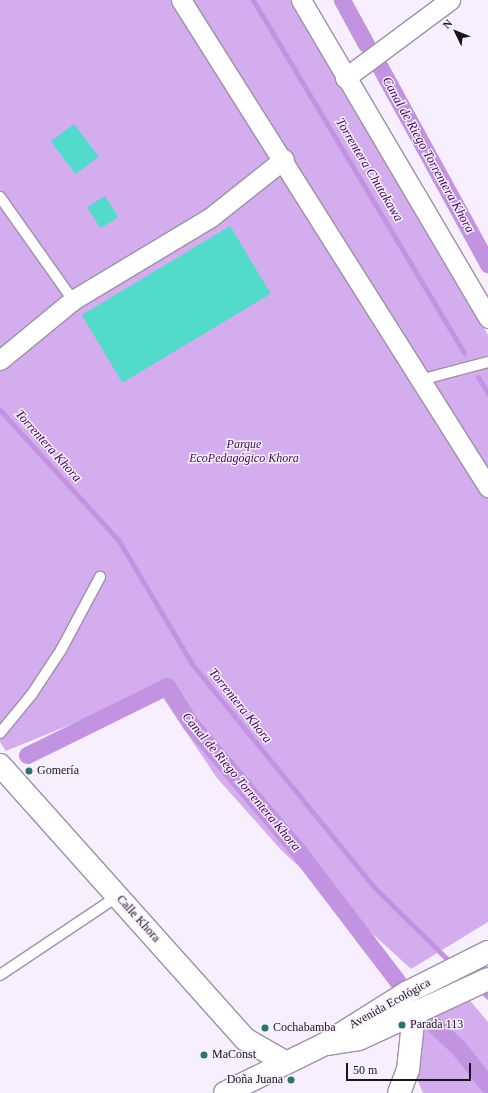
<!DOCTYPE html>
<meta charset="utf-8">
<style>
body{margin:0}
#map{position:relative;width:488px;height:1093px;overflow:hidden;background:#f7effd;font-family:Georgia,serif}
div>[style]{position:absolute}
.green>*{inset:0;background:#d3aded}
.stream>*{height:5px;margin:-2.5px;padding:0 2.5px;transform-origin:2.5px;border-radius:2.5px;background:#c293e0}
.canal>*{height:17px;margin:-8.5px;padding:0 8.5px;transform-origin:8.5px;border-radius:8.5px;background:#c293e0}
.building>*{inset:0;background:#52dacb;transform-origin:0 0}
.roads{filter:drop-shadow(1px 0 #9d91a6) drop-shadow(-1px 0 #9d91a6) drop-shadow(0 1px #9d91a6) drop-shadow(0 -1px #9d91a6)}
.service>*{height:10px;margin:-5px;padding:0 5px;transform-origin:5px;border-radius:5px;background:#fff}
.minor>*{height:19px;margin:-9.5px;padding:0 9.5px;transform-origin:9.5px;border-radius:9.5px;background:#fff}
.secondary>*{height:22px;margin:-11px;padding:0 11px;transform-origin:11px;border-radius:11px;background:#fff}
.primary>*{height:22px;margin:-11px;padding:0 11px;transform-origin:11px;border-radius:11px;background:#fff}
.dots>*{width:11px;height:11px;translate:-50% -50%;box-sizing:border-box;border:2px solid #f7effd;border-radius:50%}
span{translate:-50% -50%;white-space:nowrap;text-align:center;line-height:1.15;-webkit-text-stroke:3px #f7effd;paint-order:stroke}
.park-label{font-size:12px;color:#3c0e53;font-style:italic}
.poi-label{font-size:12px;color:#19151c}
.left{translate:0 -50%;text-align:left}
.right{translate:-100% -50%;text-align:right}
.street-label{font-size:12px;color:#19151c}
.water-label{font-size:13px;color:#430060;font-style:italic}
.north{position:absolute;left:436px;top:12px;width:40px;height:40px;-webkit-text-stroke:3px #f7effd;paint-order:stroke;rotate:313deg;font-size:11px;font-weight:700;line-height:16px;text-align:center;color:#19151c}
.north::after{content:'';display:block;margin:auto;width:14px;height:18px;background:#19151c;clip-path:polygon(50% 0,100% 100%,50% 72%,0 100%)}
.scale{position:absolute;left:346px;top:1063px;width:125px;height:18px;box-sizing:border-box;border:2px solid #19151c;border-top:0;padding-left:5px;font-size:12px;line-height:14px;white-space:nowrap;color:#19151c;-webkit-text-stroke:3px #f7effd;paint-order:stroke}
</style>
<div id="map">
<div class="green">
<i style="clip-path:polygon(0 0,293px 0,488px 335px,488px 922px,411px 969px,282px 851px,217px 778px,157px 689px,6px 751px,0 742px)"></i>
<i style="clip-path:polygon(467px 997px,488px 1022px,488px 1093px,423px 1093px,415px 1074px,419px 1018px)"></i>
</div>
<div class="stream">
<i style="left:253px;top:0;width:411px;rotate:59.1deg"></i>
<i style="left:478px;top:377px;width:19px;rotate:58deg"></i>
<i style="left:0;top:410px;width:177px;rotate:47.7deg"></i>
<i style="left:119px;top:541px;width:143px;rotate:59.3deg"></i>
<i style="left:192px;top:664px;width:288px;rotate:50.8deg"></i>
<i style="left:374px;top:887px;width:110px;rotate:44.6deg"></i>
<i style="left:480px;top:989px;width:11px;rotate:45deg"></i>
</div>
<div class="canal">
<i style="left:342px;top:0;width:50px;rotate:61.4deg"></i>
<i style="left:380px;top:67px;width:225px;rotate:61.3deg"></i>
<i style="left:27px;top:755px;width:156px;rotate:-26.2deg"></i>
<i style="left:167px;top:686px;width:44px;rotate:58.1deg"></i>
<i style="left:190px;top:723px;width:169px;rotate:49.8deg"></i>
<i style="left:299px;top:852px;width:163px;rotate:52.7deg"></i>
<i style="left:432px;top:1023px;width:34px;rotate:43deg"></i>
<i style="left:457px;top:1046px;width:50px;rotate:51.5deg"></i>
</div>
<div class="building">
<i style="left:74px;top:124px;width:41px;height:29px;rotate:53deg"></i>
<i style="left:105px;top:196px;width:25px;height:21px;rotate:58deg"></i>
<i style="left:230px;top:226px;width:79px;height:173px;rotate:59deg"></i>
</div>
<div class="roads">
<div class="service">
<i style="left:0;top:197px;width:126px;rotate:54.7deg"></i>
<i style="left:420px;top:380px;width:70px;rotate:-14.8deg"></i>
<i style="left:0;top:733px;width:50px;rotate:-50.6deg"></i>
<i style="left:32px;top:694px;width:53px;rotate:-56.6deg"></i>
<i style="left:61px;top:650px;width:83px;rotate:-61.9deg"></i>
<i style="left:0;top:975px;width:142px;rotate:-33.8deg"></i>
</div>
<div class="minor">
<i style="left:181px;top:0;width:576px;rotate:57.77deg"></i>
<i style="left:301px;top:0;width:369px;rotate:59.5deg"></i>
<i style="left:345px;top:78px;width:131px;rotate:-36.6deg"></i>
<i style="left:0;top:360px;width:94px;rotate:-39.4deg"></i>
<i style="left:73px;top:300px;width:161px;rotate:-31deg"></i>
<i style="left:211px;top:217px;width:93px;rotate:-38.5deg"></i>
</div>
<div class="secondary">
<i style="left:399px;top:1093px;width:25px;rotate:-69deg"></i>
<i style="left:408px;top:1070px;width:57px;rotate:-84deg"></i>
</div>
<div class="primary">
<i style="left:0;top:765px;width:368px;rotate:48.2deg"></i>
<i style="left:245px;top:1039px;width:46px;rotate:29.9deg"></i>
<i style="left:328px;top:1044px;width:31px;rotate:-9deg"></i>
<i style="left:359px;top:1039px;width:142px;rotate:-24.9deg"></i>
<i style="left:225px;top:1093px;width:111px;rotate:-26.1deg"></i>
<i style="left:325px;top:1044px;width:98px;rotate:-32.1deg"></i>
<i style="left:408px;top:992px;width:89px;rotate:-26.6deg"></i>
</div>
</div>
<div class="dots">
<i style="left:29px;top:771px;background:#2c736b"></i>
<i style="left:402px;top:1025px;background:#2c736b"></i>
<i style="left:265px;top:1028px;background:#2c736b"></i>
<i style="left:204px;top:1055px;background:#2c736b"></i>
<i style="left:291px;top:1080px;background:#2c736b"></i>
</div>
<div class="park-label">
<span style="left:244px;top:452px">Parque<br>EcoPedagógico Khora</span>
</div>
<div class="poi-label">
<span class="left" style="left:37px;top:771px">Gomería</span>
<span class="left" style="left:410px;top:1025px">Parada 113</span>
<span class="left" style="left:273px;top:1028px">Cochabamba</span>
<span class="left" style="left:212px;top:1055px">MaConst</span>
<span class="right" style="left:283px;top:1080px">Doña Juana</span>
</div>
<div class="street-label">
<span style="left:138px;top:919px;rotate:48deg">Calle Khora</span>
<span style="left:390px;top:1004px;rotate:-29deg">Avenida Ecológica</span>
</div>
<div class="water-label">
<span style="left:428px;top:155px;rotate:61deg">Canal de Riego Torrentera Khora</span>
<span style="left:369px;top:170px;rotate:59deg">Torrentera Chutakawa</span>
<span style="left:48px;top:446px;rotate:48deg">Torrentera Khora</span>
<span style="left:240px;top:706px;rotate:51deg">Torrentera Khora</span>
<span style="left:241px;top:782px;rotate:50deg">Canal de Riego Torrentera Khora</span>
</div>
<div class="north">N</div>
<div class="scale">50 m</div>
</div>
